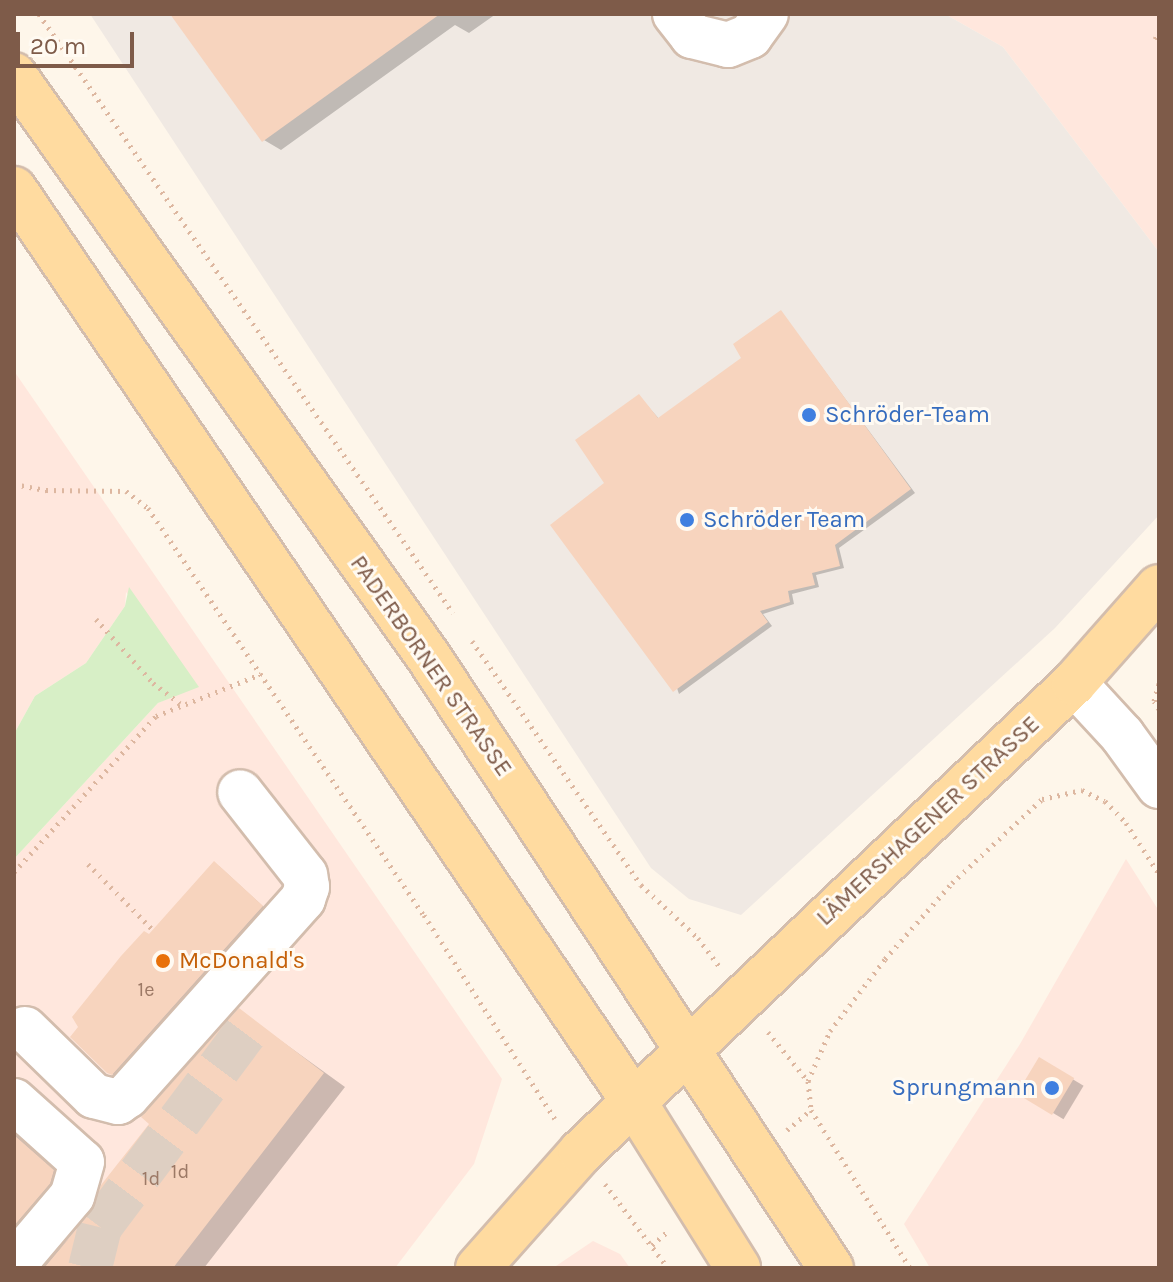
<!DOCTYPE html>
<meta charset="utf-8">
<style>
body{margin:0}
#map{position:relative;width:1173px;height:1282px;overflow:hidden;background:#fef6ea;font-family:Karla,sans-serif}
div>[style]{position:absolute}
.commercial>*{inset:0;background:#ffe7dd}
.industrial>*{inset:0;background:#f0e9e3}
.green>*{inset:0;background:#d7efc6}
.shadow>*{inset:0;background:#0003;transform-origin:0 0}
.building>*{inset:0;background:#f7d4be;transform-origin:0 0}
.minor-tunnel>*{height:44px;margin-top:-22px;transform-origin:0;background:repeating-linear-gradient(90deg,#decfc2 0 44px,transparent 0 66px)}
.path>*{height:5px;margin-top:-2.5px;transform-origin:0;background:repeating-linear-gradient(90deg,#ddb7a0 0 2px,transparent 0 8px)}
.roads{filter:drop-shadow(2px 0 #d3bdad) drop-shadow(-2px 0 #d3bdad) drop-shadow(0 2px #d3bdad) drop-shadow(0 -2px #d3bdad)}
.minor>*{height:44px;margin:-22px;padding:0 22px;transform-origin:22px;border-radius:22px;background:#fff}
.major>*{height:44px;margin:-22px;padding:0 22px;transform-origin:22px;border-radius:22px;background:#ffdba0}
.dots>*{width:22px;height:22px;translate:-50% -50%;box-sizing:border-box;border:4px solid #fffaf2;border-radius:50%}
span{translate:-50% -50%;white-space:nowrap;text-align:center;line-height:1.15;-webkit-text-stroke:6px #fffaf2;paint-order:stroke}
.number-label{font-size:20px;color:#9c7966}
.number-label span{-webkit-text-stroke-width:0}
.shop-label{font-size:24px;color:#366cbe}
.left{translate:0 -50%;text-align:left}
.right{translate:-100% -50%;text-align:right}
.street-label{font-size:24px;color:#7e5b49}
.food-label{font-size:24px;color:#c56008}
.frame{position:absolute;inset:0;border:16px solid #7e5b49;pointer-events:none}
.scale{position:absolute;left:16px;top:32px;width:118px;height:36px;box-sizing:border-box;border:4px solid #7e5b49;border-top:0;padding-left:10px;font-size:24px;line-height:28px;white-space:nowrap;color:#7e5b49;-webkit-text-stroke:6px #fffaf2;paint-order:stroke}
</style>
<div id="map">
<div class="commercial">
<i style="clip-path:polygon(945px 14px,1159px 14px,1159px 252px,1003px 47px)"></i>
<i style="clip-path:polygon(14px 371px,502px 1079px,474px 1164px,395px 1268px,14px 1268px,14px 859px,158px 703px,198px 686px,126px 592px,125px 606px,86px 663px,35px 696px,14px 734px)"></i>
<i style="clip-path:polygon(1126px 859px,1159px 911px,1159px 1268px,930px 1268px,904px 1224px,1020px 1044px)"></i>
<i style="clip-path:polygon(593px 1241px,620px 1254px,630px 1268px,553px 1268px)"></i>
</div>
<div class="industrial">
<i style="clip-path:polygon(90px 14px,945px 14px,1003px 47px,1159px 252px,1159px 515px,1055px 628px,741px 915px,689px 899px,651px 868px)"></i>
</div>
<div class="green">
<i style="clip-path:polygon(129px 587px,199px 687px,158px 703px,14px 859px,14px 734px,35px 696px,86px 663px,125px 606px)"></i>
</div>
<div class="shadow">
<i style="clip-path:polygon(173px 14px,496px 14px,469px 33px,455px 25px,281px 150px,264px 140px)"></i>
<i style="clip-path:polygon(781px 312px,915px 493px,839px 548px,844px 568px,816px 575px,819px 587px,792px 594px,794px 604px,763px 614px,772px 626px,679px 694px,607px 483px,639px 396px,660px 420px,744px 358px)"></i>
<i style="clip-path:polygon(219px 866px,267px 910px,114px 1075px,108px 1072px,150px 936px)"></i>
<i style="clip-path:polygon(240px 1011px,345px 1087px,204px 1268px,41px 1268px,93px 1213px,151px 1124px)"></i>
<i style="left:1039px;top:1059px;width:52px;height:39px;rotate:31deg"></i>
<i style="clip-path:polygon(14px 1132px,58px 1174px,54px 1187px,14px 1228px)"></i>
</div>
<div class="building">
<i style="clip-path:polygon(170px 14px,440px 14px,262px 142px)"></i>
<i style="clip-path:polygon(781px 310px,911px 489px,835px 545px,840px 566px,812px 573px,815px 585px,788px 591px,790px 602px,760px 611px,768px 622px,673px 692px,550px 525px,604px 483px,575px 440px,639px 394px,658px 418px,741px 358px,733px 344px)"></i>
<i style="clip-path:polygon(214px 861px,263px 906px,112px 1075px,107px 1073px,70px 1037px,78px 1027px,72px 1017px,121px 956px,144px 931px,149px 934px)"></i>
<i style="clip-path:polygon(239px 1008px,324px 1073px,173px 1268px,44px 1268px,91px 1212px,101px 1185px,149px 1124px,141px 1117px)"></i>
<i style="left:1039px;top:1057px;width:41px;height:43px;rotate:31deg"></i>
<i style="clip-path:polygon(14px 1135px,54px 1170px,50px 1184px,14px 1226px)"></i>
</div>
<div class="minor-tunnel">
<i style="left:90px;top:1268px;width:42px;rotate:-76.3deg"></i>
<i style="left:100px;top:1227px;width:259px;rotate:-53.2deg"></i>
</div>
<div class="path">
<i style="left:39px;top:14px;width:728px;rotate:55.35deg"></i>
<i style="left:1155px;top:39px;width:8px;rotate:-60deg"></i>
<i style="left:14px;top:484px;width:33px;rotate:11deg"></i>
<i style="left:46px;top:490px;width:80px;rotate:0.7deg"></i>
<i style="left:126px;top:491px;width:28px;rotate:38deg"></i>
<i style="left:148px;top:508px;width:492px;rotate:55.9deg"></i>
<i style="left:424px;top:915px;width:242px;rotate:57.3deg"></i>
<i style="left:96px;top:619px;width:86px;rotate:48.3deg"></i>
<i style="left:153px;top:683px;width:34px;rotate:37deg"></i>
<i style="left:472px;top:641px;width:297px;rotate:55.3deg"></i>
<i style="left:641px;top:885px;width:78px;rotate:42.9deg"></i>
<i style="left:698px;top:938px;width:35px;rotate:53deg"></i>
<i style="left:1159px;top:709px;width:9px;rotate:-122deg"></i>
<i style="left:1154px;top:701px;width:19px;rotate:-74deg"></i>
<i style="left:88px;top:864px;width:93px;rotate:45.4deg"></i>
<i style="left:14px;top:872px;width:211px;rotate:-47.7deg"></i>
<i style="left:156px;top:716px;width:113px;rotate:-21.8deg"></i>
<i style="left:768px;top:1032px;width:63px;rotate:50.8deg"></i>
<i style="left:808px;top:1081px;width:29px;rotate:84deg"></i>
<i style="left:811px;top:1110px;width:186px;rotate:57.9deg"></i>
<i style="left:808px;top:1081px;width:55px;rotate:-66.3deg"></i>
<i style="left:830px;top:1031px;width:91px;rotate:-52.6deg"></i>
<i style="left:885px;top:959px;width:101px;rotate:-48.6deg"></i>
<i style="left:952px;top:883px;width:123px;rotate:-43deg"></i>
<i style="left:1042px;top:799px;width:41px;rotate:-12.7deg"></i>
<i style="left:1082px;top:790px;width:25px;rotate:26deg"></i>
<i style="left:1105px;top:801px;width:30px;rotate:46deg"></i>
<i style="left:1126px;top:823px;width:61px;rotate:57.1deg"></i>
<i style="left:787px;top:1130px;width:31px;rotate:-40deg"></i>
<i style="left:605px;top:1184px;width:105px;rotate:53.1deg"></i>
<i style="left:652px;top:1245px;width:20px;rotate:-41deg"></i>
</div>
<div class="roads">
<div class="minor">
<i style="left:675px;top:14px;width:28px;rotate:52deg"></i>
<i style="left:692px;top:36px;width:37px;rotate:14deg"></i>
<i style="left:728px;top:45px;width:24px;rotate:-22deg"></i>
<i style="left:750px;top:36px;width:27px;rotate:-54deg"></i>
<i style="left:1074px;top:683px;width:71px;rotate:47.3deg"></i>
<i style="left:1122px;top:735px;width:63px;rotate:54deg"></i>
<i style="left:25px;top:1029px;width:96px;rotate:44.2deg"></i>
<i style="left:94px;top:1096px;width:25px;rotate:14deg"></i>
<i style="left:118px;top:1102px;width:11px;rotate:-34deg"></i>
<i style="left:127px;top:1096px;width:264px;rotate:-48.2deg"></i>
<i style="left:303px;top:899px;width:13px;rotate:-72deg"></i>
<i style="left:307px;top:887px;width:12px;rotate:-99deg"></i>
<i style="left:305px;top:875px;width:105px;rotate:-128.1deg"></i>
<i style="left:14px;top:1101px;width:91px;rotate:41.9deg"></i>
<i style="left:82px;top:1162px;width:35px;rotate:106deg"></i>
<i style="left:72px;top:1196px;width:77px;rotate:130.3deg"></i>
<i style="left:22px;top:1255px;width:8px;rotate:-173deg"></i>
</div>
<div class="major">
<i style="left:14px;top:75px;width:713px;rotate:54.53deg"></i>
<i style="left:428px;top:656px;width:733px;rotate:56.64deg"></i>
<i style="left:14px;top:189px;width:1104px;rotate:55.82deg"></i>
<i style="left:634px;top:1102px;width:196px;rotate:57.9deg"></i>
<i style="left:478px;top:1268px;width:155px;rotate:-48.4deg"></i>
<i style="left:581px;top:1152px;width:680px;rotate:-43.57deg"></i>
<i style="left:1074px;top:683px;width:128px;rotate:-48.5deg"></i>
</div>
</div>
<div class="dots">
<i style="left:809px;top:415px;background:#3f7fe0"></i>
<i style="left:687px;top:520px;background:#3f7fe0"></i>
<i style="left:163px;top:961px;background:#e8710a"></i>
<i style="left:1052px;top:1088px;background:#3f7fe0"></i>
</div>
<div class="number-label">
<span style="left:146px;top:989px">1e</span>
<span style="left:180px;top:1171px">1d</span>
<span style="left:151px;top:1178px">1d</span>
</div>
<div class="shop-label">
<span class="left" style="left:825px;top:415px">Schröder-Team</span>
<span class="left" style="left:703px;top:520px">Schröder Team</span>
<span class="right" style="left:1036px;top:1088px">Sprungmann</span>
</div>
<div class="street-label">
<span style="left:431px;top:666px;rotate:55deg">PADERBORNER STRASSE</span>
<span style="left:928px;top:821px;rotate:-43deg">LÄMERSHAGENER STRASSE</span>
</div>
<div class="food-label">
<span class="left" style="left:179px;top:961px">McDonald's</span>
</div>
<div class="frame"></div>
<div class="scale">20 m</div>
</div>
